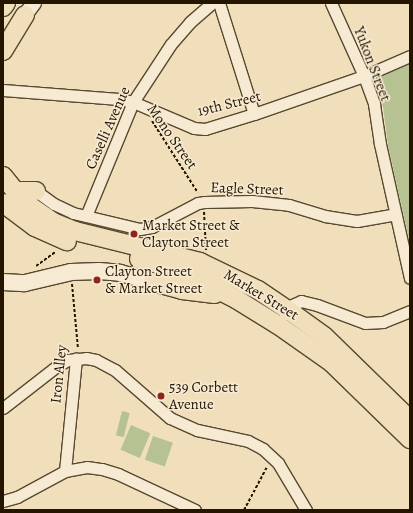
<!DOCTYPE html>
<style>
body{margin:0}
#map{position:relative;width:413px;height:513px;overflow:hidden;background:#f1dfbb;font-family:Alegreya,serif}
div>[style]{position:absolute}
.green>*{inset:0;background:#b7c292;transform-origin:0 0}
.path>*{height:2px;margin-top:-1px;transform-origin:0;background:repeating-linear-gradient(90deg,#241500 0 3px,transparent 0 5px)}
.roads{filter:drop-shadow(1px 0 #57482f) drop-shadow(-1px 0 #57482f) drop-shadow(0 1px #57482f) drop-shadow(0 -1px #57482f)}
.minor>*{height:11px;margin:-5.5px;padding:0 5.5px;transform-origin:5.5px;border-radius:5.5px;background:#f6ead3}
.tertiary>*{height:14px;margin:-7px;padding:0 7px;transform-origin:7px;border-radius:7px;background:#f6ead3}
.secondary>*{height:16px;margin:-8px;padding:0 8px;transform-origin:8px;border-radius:8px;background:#f6ead3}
.primary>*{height:18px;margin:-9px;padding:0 9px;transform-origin:9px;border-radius:9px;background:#f1dfbb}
.dots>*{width:11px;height:11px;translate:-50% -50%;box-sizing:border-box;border:2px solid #f6ead3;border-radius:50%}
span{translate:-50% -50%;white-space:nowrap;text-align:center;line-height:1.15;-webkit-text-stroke:3px #f6ead3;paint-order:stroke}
.street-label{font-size:15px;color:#241500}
.poi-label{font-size:15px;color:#241500}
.left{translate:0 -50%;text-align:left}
.frame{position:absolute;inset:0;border:4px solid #241500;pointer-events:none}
</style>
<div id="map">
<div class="green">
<i style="clip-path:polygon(410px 60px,410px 244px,388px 145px,383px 107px,376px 78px,380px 73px)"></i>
<i style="left:122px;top:411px;width:8px;height:25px;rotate:14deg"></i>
<i style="left:131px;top:425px;width:21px;height:27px;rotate:23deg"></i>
<i style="left:153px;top:436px;width:21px;height:25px;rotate:19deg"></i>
</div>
<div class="path">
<i style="left:152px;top:121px;width:85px;rotate:57.4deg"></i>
<i style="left:204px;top:212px;width:38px;rotate:87deg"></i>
<i style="left:36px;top:266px;width:24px;rotate:-36deg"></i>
<i style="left:72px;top:284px;width:65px;rotate:84.7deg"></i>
<i style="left:244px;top:510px;width:49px;rotate:-61.9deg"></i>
</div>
<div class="roads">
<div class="minor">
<i style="left:219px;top:3px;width:116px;rotate:72.5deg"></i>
<i style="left:331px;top:3px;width:80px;rotate:65.7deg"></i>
<i style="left:364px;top:76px;width:30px;rotate:70deg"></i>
<i style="left:374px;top:104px;width:40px;rotate:81.5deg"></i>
<i style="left:380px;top:144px;width:137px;rotate:77.4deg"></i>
<i style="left:3px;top:90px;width:116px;rotate:4.4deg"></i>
<i style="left:119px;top:99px;width:14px;rotate:12deg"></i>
<i style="left:133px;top:102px;width:66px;rotate:23.1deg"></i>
<i style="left:194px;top:128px;width:11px;rotate:5deg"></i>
<i style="left:205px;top:129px;width:51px;rotate:-17deg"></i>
<i style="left:254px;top:114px;width:116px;rotate:-19.1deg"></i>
<i style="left:364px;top:76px;width:50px;rotate:-23.5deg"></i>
<i style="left:36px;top:191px;width:22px;rotate:36deg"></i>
<i style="left:54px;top:204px;width:21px;rotate:25deg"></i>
<i style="left:73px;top:213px;width:69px;rotate:13.4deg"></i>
<i style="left:140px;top:229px;width:12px;rotate:-9deg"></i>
<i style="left:152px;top:227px;width:52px;rotate:-27.6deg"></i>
<i style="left:198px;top:203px;width:6px;rotate:-9deg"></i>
<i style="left:204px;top:202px;width:48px;rotate:-1.2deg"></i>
<i style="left:252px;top:201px;width:37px;rotate:6deg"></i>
<i style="left:289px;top:205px;width:38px;rotate:17deg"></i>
<i style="left:325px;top:216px;width:32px;rotate:9deg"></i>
<i style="left:357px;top:221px;width:39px;rotate:-10deg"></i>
<i style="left:86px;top:216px;width:123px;rotate:-67.6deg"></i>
<i style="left:133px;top:102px;width:69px;rotate:-56.8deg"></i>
<i style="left:171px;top:44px;width:29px;rotate:-49deg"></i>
<i style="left:190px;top:22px;width:29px;rotate:-41deg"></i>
<i style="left:285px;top:314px;width:11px;rotate:-52deg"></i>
<i style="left:292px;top:305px;width:10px;rotate:-24deg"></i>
<i style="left:301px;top:301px;width:16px;rotate:14deg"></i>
<i style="left:317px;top:305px;width:51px;rotate:20.6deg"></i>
<i style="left:365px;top:323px;width:18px;rotate:-3deg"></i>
<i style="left:383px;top:322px;width:29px;rotate:-22deg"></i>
<i style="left:3px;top:408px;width:68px;rotate:-37.9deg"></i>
<i style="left:57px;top:366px;width:13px;rotate:-29deg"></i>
<i style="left:68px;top:360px;width:18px;rotate:-6deg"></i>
<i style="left:86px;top:358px;width:10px;rotate:11deg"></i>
<i style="left:96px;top:360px;width:21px;rotate:28deg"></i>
<i style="left:115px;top:370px;width:73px;rotate:41.1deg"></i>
<i style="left:170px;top:418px;width:30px;rotate:24deg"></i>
<i style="left:197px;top:430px;width:52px;rotate:12.2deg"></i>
<i style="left:248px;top:441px;width:17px;rotate:28deg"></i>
<i style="left:263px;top:449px;width:21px;rotate:43deg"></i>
<i style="left:278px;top:463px;width:55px;rotate:59.2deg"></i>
<i style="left:65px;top:471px;width:113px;rotate:-84.4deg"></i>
<i style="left:3px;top:501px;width:15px;rotate:-16deg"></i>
<i style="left:17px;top:497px;width:55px;rotate:-28.4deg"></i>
<i style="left:65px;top:471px;width:22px;rotate:-10deg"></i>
<i style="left:87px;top:467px;width:15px;rotate:8deg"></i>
<i style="left:102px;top:469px;width:17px;rotate:17deg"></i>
<i style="left:118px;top:474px;width:85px;rotate:25.1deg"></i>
</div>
<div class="tertiary">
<i style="left:25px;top:15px;width:15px;rotate:-53deg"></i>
</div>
<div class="secondary">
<i style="left:3px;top:282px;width:22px;rotate:3deg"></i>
<i style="left:25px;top:283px;width:47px;rotate:-13.4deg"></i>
<i style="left:71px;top:272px;width:28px;rotate:-2deg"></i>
<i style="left:99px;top:271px;width:21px;rotate:5deg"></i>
<i style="left:120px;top:273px;width:34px;rotate:15deg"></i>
<i style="left:153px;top:282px;width:12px;rotate:5deg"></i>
</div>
<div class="primary">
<i style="left:3px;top:7px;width:5px;rotate:-53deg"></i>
<i style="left:3px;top:51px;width:42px;rotate:-58.6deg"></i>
<i style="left:3px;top:176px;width:32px;rotate:51deg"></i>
<i style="left:23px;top:201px;width:37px;rotate:35deg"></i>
<i style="left:53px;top:222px;width:24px;rotate:22deg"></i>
<i style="left:75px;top:231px;width:129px;rotate:13.9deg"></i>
<i style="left:200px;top:262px;width:64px;rotate:25.8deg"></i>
<i style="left:258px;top:290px;width:36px;rotate:34deg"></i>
<i style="left:288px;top:310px;width:44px;rotate:35.8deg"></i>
<i style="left:324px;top:336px;width:120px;rotate:44.3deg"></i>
<i style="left:15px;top:192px;width:7px;rotate:-8deg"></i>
<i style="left:22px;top:191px;width:14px"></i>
<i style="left:3px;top:203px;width:40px;rotate:37deg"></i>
<i style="left:35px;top:227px;width:35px;rotate:24deg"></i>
<i style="left:139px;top:259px;width:30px;rotate:15deg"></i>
<i style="left:168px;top:267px;width:26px;rotate:23deg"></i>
<i style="left:192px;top:277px;width:49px;rotate:26.6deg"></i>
<i style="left:236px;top:299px;width:49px;rotate:31.8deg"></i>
<i style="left:278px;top:325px;width:66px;rotate:35.1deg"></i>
<i style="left:332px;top:363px;width:109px;rotate:44.3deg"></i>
<i style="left:153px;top:282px;width:30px;rotate:15deg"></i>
<i style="left:182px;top:290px;width:33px;rotate:7deg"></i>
</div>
</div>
<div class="dots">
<i style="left:134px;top:234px;background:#8f2418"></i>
<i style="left:97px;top:280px;background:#8f2418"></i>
<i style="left:161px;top:396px;background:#8f2418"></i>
</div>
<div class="street-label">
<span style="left:372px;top:64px;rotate:69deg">Yukon Street</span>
<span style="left:229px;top:104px;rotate:-14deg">19th Street</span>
<span style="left:108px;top:128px;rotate:-66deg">Caselli Avenue</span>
<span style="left:172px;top:137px;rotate:55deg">Mono Street</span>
<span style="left:247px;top:189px;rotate:2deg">Eagle Street</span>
<span style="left:261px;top:295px;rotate:31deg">Market Street</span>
<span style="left:59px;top:374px;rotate:-84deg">Iron Alley</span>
</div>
<div class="poi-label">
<span class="left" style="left:142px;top:234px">Market Street &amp;<br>Clayton Street</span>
<span class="left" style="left:105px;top:280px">Clayton Street<br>&amp; Market Street</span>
<span class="left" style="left:169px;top:396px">539 Corbett<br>Avenue</span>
</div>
<div class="frame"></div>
</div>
